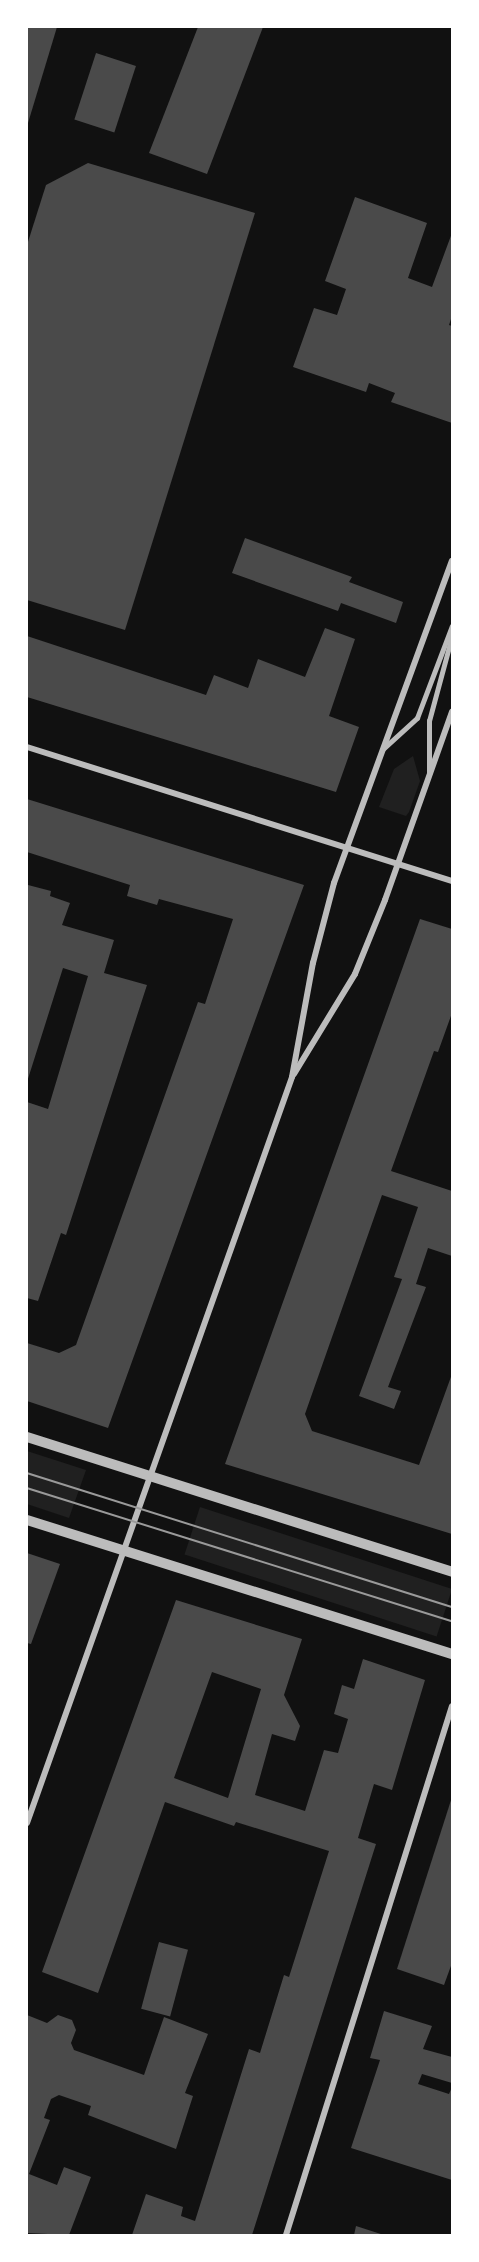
<!DOCTYPE html>
<style>
body{margin:0}
#map{position:relative;width:479px;height:2262px;overflow:hidden;background:#111;font-family:Jost,sans-serif}
div>[style]{position:absolute}
.green>*{inset:0;background:#202020;transform-origin:0 0}
.building>*{inset:0;background:#4a4a4a;transform-origin:0 0}
.service>*{height:4.5px;margin:-2.25px;padding:0 2.25px;transform-origin:2.25px;border-radius:2.25px;background:#bcbcbc}
.minor>*{height:6px;margin:-3px;padding:0 3px;transform-origin:3px;border-radius:3px;background:#bcbcbc}
.tertiary>*{height:10px;margin:-5px;padding:0 5px;transform-origin:5px;border-radius:5px;background:#bcbcbc}
.tram>*{height:1.5px;margin:-0.75px;padding:0 0.75px;transform-origin:0.75px;border-radius:0.75px;background:#9a9a9a}
span{translate:-50% -50%;white-space:nowrap;text-align:center;line-height:1.15;-webkit-text-stroke:6px #fff;paint-order:stroke}
.frame{position:absolute;inset:0;border:28px solid #fff;pointer-events:none}
</style>
<div id="map">
<div class="green">
<i style="clip-path:polygon(413px 756px,420px 781px,409px 812px,406px 816px,379px 807px,394px 769px)"></i>
<i style="clip-path:polygon(27px 1451px,86px 1470px,69px 1518px,27px 1504px)"></i>
<i style="left:200px;top:1507px;width:265px;height:50px;rotate:18deg"></i>
</div>
<div class="building">
<i style="clip-path:polygon(27px 27px,57px 27px,28px 123px,27px 123px)"></i>
<i style="clip-path:polygon(198px 27px,263px 27px,207px 174px,149px 153px)"></i>
<i style="left:96px;top:53px;width:42px;height:70px;rotate:18deg"></i>
<i style="clip-path:polygon(88px 163px,255px 213px,125px 630px,27px 600px,27px 245px,46px 185px)"></i>
<i style="clip-path:polygon(355px 197px,427px 223px,408px 278px,432px 287px,452px 233px,452px 316px,449px 325px,452px 326px,452px 423px,391px 402px,395px 393px,369px 383px,366px 392px,293px 367px,314px 308px,337px 315px,346px 289px,325px 281px)"></i>
<i style="clip-path:polygon(245px 538px,352px 577px,349px 582px,403px 602px,396px 623px,341px 603px,338px 611px,232px 573px)"></i>
<i style="clip-path:polygon(325px 628px,355px 639px,329px 716px,359px 727px,336px 792px,27px 697px,27px 636px,206px 695px,214px 675px,248px 688px,258px 659px,305px 677px)"></i>
<i style="clip-path:polygon(27px 799px,304px 885px,108px 1428px,27px 1401px,27px 1343px,59px 1353px,76px 1345px,198px 1002px,205px 1004px,233px 919px,159px 899px,157px 905px,127px 896px,130px 885px,27px 852px)"></i>
<i style="clip-path:polygon(28px 885px,51px 891px,50px 896px,70px 903px,62px 925px,114px 940px,104px 973px,147px 985px,66px 1235px,61px 1233px,38px 1301px,27px 1298px,27px 1102px,48px 1109px,88px 976px,63px 968px,27px 1082px)"></i>
<i style="clip-path:polygon(420px 919px,452px 929px,452px 1013px,438px 1052px,434px 1051px,391px 1171px,452px 1191px,452px 1256px,428px 1248px,416px 1284px,426px 1287px,388px 1387px,401px 1391px,394px 1409px,359px 1396px,402px 1279px,394px 1277px,418px 1207px,382px 1195px,305px 1414px,312px 1431px,419px 1465px,452px 1374px,452px 1534px,225px 1464px)"></i>
<i style="clip-path:polygon(27px 1553px,60px 1564px,31px 1644px,27px 1643px)"></i>
<i style="clip-path:polygon(evenodd,176px 1600px,302px 1639px,284px 1695px,300px 1726px,295px 1741px,272px 1734px,255px 1795px,305px 1811px,324px 1750px,338px 1753px,348px 1719px,334px 1714px,342px 1685px,354px 1689px,363px 1659px,425px 1680px,392px 1790px,374px 1784px,358px 1838px,376px 1844px,252px 2235px,132px 2235px,146px 2194px,183px 2207px,181px 2216px,195px 2221px,249px 2049px,260px 2053px,284px 1975px,289px 1977px,329px 1851px,236px 1822px,234px 1826px,165px 1802px,98px 1993px,42px 1972px,176px 1600px,212px 1672px,261px 1689px,228px 1798px,174px 1778px,212px 1672px)"></i>
<i style="clip-path:polygon(452px 1797px,452px 1963px,444px 1985px,397px 1969px)"></i>
<i style="left:159px;top:1942px;width:30px;height:69px;rotate:15deg"></i>
<i style="clip-path:polygon(384px 2011px,432px 2026px,423px 2049px,452px 2057px,452px 2083px,422px 2074px,418px 2084px,449px 2094px,452px 2087px,452px 2180px,351px 2148px,380px 2060px,370px 2058px)"></i>
<i style="clip-path:polygon(27px 2015px,47px 2023px,58px 2015px,72px 2020px,76px 2030px,71px 2043px,74px 2050px,144px 2075px,164px 2017px,208px 2034px,185px 2093px,193px 2096px,176px 2149px,88px 2115px,91px 2106px,59px 2095px,51px 2099px,44px 2118px,50px 2120px,29px 2174px,57px 2185px,64px 2167px,91px 2177px,69px 2235px,27px 2233px)"></i>
<i style="clip-path:polygon(356px 2226px,384px 2235px,354px 2235px)"></i>
</div>
<div class="service">
<i style="left:383px;top:749px;width:46px;rotate:-42.4deg"></i>
<i style="left:417px;top:718px;width:98px;rotate:-69.2deg"></i>
<i style="left:429px;top:772px;width:51px;rotate:-90deg"></i>
<i style="left:429px;top:721px;width:88px;rotate:-74.9deg"></i>
</div>
<div class="minor">
<i style="left:27px;top:747px;width:446px;rotate:17.5deg"></i>
<i style="left:294px;top:1074px;width:117px;rotate:-58.6deg"></i>
<i style="left:355px;top:974px;width:80px;rotate:-67.9deg"></i>
<i style="left:385px;top:900px;width:200px;rotate:-70.4deg"></i>
<i style="left:27px;top:1823px;width:792px;rotate:-70.44deg"></i>
<i style="left:292px;top:1077px;width:116px;rotate:-79.6deg"></i>
<i style="left:313px;top:963px;width:83px;rotate:-75.3deg"></i>
<i style="left:334px;top:883px;width:343px;rotate:-69.9deg"></i>
<i style="left:286px;top:2235px;width:554px;rotate:-72.58deg"></i>
</div>
<div class="tertiary">
<i style="left:27px;top:1437px;width:446px;rotate:17.6deg"></i>
<i style="left:27px;top:1520px;width:446px;rotate:17.5deg"></i>
</div>
<div class="tram">
<i style="left:27px;top:1473px;width:446px;rotate:17.5deg"></i>
<i style="left:27px;top:1488px;width:445px;rotate:17.4deg"></i>
</div>
<div class="frame"></div>
</div>
